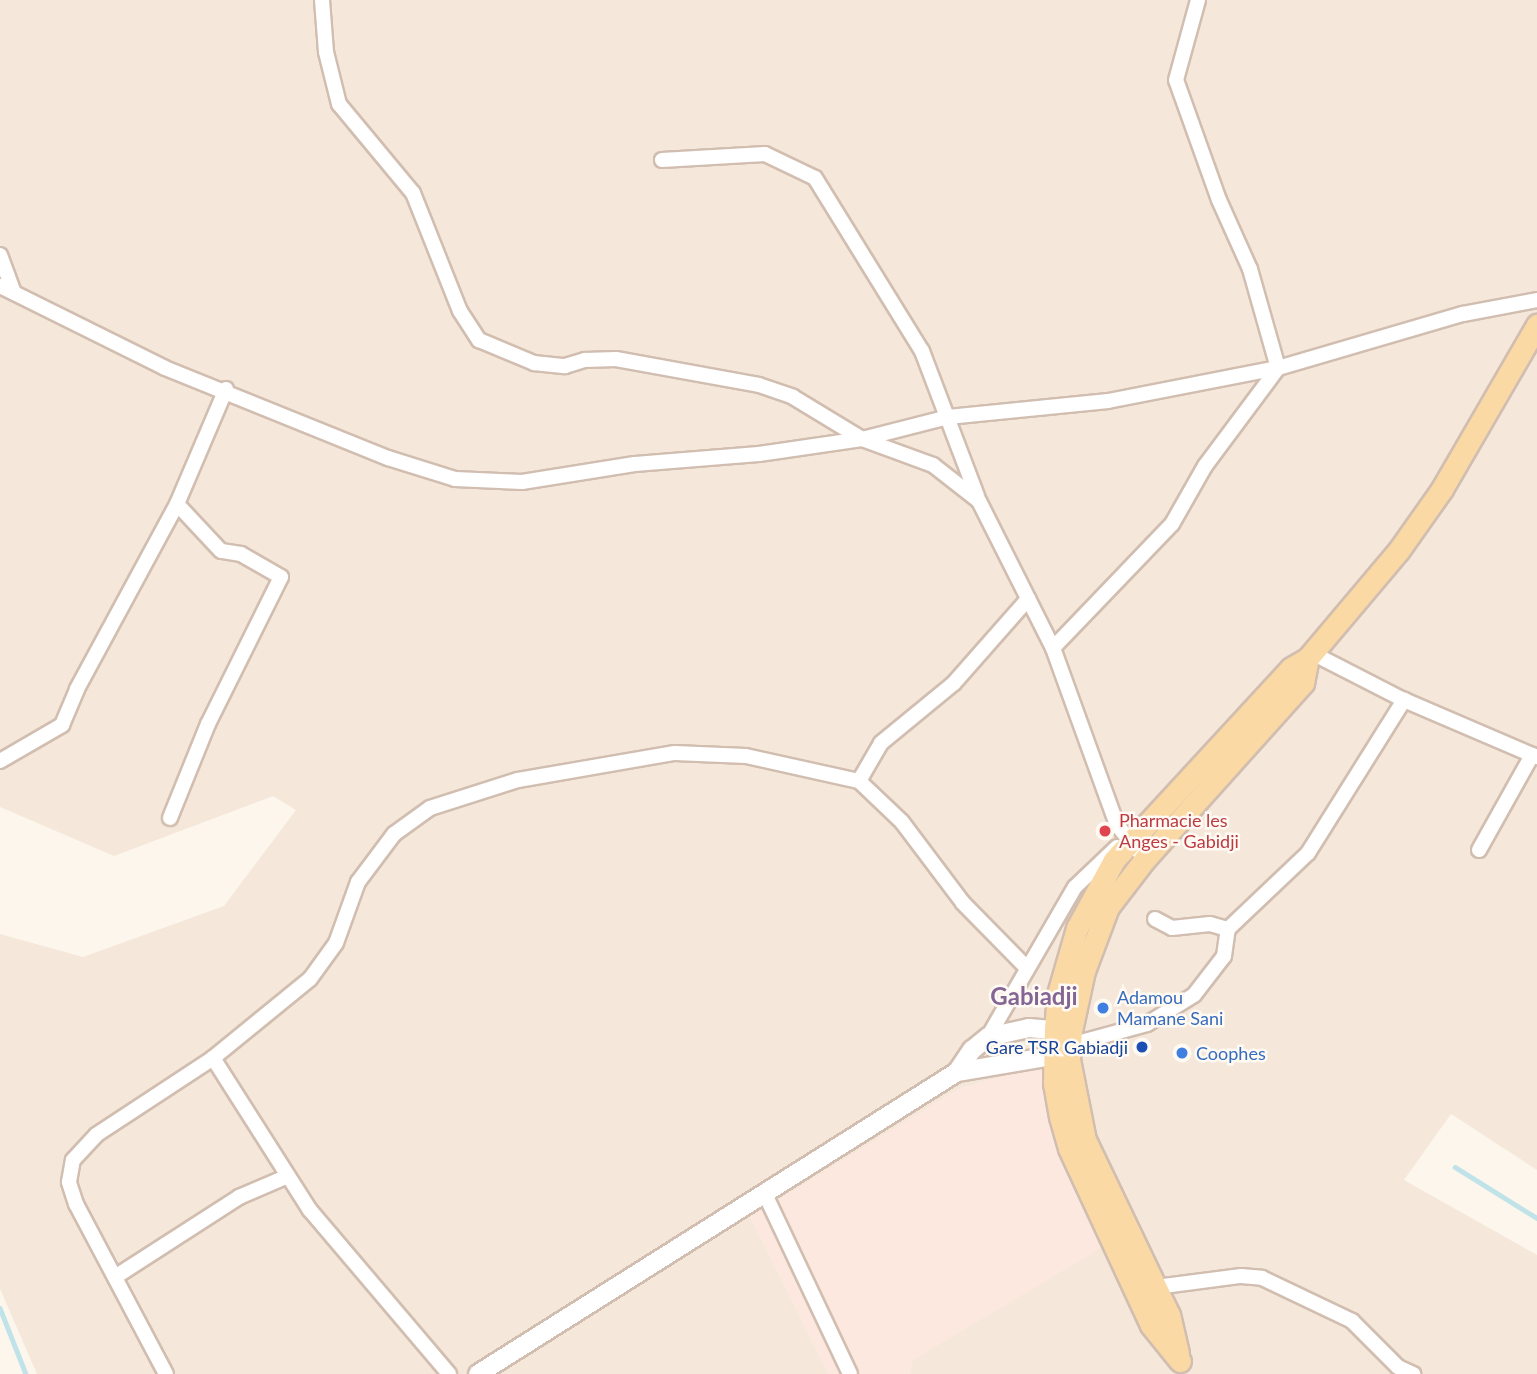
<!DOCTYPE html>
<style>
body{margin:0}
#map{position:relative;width:1537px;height:1374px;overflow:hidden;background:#fdf6ec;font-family:Lato,sans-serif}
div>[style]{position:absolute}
.residential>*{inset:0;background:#f5e8da}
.commercial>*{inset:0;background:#fde8e0}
.stream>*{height:4.5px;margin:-2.25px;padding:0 2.25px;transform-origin:2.25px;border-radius:2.25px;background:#bfe3e8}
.roads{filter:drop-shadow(2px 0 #d1beb0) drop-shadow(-2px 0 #d1beb0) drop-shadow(0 2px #d1beb0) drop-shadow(0 -2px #d1beb0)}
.minor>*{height:14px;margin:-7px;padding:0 7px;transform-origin:7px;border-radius:7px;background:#fff}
.tertiary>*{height:18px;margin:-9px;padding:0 9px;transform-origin:9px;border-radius:9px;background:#fff}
.primary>*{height:21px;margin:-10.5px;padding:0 10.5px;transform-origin:10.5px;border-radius:10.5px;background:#fbd9a5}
.dots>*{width:19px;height:19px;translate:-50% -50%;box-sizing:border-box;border:4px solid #fffaf3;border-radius:50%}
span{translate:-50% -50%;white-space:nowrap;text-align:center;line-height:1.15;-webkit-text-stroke:5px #fffaf3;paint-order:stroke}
.health-label{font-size:18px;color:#be3a42}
.left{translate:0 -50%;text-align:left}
.shop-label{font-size:18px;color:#366cbe}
.transit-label{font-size:18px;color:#164399}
.right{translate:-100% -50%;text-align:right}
.district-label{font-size:24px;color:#846695;font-weight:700}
</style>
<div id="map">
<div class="residential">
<i style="clip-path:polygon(0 0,1537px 0,1537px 1170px,1451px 1114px,1404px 1180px,1537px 1255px,1537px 1374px,37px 1374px,0 1289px,0 934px,83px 957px,224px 906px,296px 810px,273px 796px,114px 856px,0 807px)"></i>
</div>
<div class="commercial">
<i style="clip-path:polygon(1040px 1066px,1051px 1107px,1104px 1246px,913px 1360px,910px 1374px,828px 1374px,750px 1217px,960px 1088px)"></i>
</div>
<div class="stream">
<i style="left:1455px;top:1167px;width:97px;rotate:31.9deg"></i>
<i style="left:0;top:1308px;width:71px;rotate:68.5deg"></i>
</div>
<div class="roads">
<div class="minor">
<i style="left:322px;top:0;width:52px;rotate:85.6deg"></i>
<i style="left:326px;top:52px;width:54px;rotate:76deg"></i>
<i style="left:339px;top:104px;width:116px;rotate:50.3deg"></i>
<i style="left:413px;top:193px;width:127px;rotate:68.3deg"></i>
<i style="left:460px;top:311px;width:35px;rotate:57deg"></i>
<i style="left:479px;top:340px;width:60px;rotate:22.7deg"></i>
<i style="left:534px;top:363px;width:31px;rotate:6deg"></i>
<i style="left:565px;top:366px;width:21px;rotate:-17deg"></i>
<i style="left:585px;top:360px;width:31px;rotate:-2deg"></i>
<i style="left:616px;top:359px;width:145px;rotate:10.3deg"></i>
<i style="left:759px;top:385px;width:36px;rotate:19deg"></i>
<i style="left:793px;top:397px;width:81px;rotate:31.3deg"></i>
<i style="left:862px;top:439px;width:89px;rotate:-14.3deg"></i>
<i style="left:948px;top:417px;width:161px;rotate:-5.7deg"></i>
<i style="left:1108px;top:401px;width:173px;rotate:-11deg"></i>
<i style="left:1278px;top:368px;width:103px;rotate:-105.8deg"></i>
<i style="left:1250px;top:269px;width:76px;rotate:-114.2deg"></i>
<i style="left:1219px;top:200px;width:127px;rotate:-109.7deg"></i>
<i style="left:1176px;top:80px;width:83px;rotate:-74.6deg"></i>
<i style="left:662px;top:160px;width:103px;rotate:-3.3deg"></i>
<i style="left:765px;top:154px;width:55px;rotate:25.6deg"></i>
<i style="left:815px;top:178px;width:203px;rotate:58.3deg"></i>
<i style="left:922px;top:351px;width:155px;rotate:69.2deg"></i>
<i style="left:0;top:255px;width:40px;rotate:69.8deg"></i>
<i style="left:0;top:286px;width:184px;rotate:26.4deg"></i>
<i style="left:165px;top:368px;width:240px;rotate:22deg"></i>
<i style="left:388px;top:458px;width:70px;rotate:17.4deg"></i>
<i style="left:455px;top:479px;width:67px;rotate:2.6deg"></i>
<i style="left:522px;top:482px;width:114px;rotate:-9.1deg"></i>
<i style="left:635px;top:464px;width:124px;rotate:-4.6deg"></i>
<i style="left:759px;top:454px;width:104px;rotate:-8.3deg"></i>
<i style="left:862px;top:439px;width:76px;rotate:20.1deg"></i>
<i style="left:933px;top:465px;width:58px;rotate:38deg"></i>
<i style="left:979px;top:501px;width:165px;rotate:63.3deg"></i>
<i style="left:1053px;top:648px;width:188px;rotate:70.1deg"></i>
<i style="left:1117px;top:825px;width:44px;rotate:50.5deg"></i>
<i style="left:1053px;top:648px;width:172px;rotate:-46.2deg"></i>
<i style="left:1172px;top:524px;width:67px;rotate:-60.4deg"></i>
<i style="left:1205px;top:466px;width:122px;rotate:-53.3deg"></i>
<i style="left:1278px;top:368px;width:193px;rotate:-16.3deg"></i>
<i style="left:1463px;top:314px;width:75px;rotate:-10.7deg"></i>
<i style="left:1312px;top:653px;width:103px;rotate:27.1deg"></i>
<i style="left:1404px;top:700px;width:145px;rotate:23.2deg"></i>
<i style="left:0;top:761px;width:72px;rotate:-30.1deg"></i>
<i style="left:62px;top:725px;width:39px;rotate:-67deg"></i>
<i style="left:77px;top:689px;width:210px;rotate:-61.6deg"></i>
<i style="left:859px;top:781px;width:44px;rotate:-59.9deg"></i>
<i style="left:881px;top:743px;width:94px;rotate:-39.4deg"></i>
<i style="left:954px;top:683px;width:112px;rotate:-48.6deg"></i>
<i style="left:170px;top:818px;width:101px;rotate:-68deg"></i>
<i style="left:208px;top:724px;width:164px;rotate:-63.6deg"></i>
<i style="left:281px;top:577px;width:46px;rotate:-150.1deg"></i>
<i style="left:241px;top:554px;width:20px;rotate:-171deg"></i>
<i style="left:221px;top:551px;width:64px;rotate:-133.1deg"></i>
<i style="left:177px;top:504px;width:125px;rotate:-66.9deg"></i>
<i style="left:1479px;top:850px;width:109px;rotate:-60.8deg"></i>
<i style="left:1155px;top:919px;width:19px;rotate:28deg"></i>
<i style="left:1172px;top:928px;width:38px;rotate:-6deg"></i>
<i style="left:1210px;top:924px;width:19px;rotate:16deg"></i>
<i style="left:988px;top:1037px;width:173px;rotate:-59.9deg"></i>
<i style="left:1075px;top:887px;width:58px;rotate:-43.6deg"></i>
<i style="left:1070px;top:1045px;width:80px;rotate:-15.3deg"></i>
<i style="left:1147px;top:1024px;width:55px;rotate:-31.7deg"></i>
<i style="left:1194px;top:995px;width:49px;rotate:-52.4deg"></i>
<i style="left:1224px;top:956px;width:27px;rotate:-82deg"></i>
<i style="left:1228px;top:929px;width:110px;rotate:-43.5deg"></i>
<i style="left:1308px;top:853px;width:181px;rotate:-57.9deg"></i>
<i style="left:213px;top:1058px;width:180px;rotate:57.5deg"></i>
<i style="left:310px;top:1210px;width:215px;rotate:49.7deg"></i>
<i style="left:764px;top:1192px;width:201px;rotate:64.7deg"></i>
<i style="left:115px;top:1277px;width:148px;rotate:-32.8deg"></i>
<i style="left:239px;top:1197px;width:53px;rotate:-23.2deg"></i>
<i style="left:1156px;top:1287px;width:86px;rotate:-7.4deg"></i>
<i style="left:1241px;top:1276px;width:21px;rotate:5deg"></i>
<i style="left:1262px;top:1278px;width:100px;rotate:25.5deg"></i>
<i style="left:1352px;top:1321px;width:65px;rotate:45deg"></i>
<i style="left:1398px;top:1367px;width:17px;rotate:25deg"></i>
<i style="left:166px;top:1374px;width:192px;rotate:-117.9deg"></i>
<i style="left:76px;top:1204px;width:23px;rotate:-108deg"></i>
<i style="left:69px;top:1182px;width:22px;rotate:-80deg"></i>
<i style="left:73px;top:1160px;width:34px;rotate:-47deg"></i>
<i style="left:96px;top:1135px;width:140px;rotate:-33.3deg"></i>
<i style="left:213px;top:1058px;width:125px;rotate:-39.2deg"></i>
<i style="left:310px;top:979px;width:44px;rotate:-54.2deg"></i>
<i style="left:336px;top:943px;width:65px;rotate:-70.2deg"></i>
<i style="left:358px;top:882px;width:60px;rotate:-53.1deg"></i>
<i style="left:394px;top:834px;width:44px;rotate:-35.8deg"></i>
<i style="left:430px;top:808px;width:92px;rotate:-17.7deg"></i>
<i style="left:518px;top:780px;width:159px;rotate:-9.8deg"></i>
<i style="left:675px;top:753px;width:71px;rotate:2.4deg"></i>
<i style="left:746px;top:756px;width:116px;rotate:12.5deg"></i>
<i style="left:859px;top:781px;width:59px;rotate:43.6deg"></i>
<i style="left:902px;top:822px;width:101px;rotate:53deg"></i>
<i style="left:963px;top:903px;width:88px;rotate:45.5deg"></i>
</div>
<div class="tertiary">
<i style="left:957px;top:1072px;width:97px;rotate:-9.5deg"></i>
<i style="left:1053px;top:1056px;width:14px;rotate:8deg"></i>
<i style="left:478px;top:1374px;width:566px;rotate:-32.23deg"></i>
<i style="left:957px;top:1072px;width:27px;rotate:-56deg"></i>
<i style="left:972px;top:1050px;width:21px;rotate:-39deg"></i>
<i style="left:988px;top:1037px;width:42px;rotate:-12.4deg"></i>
<i style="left:1029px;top:1028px;width:37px;rotate:5deg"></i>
</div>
<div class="primary">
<i style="left:1178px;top:1353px;width:39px;rotate:-103deg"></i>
<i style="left:1169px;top:1315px;width:194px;rotate:-115.6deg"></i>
<i style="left:1085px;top:1140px;width:83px;rotate:-101.2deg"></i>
<i style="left:1069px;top:1059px;width:28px;rotate:-86deg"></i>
<i style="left:1071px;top:1031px;width:61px;rotate:-77.8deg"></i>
<i style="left:1084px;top:971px;width:68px;rotate:-69.4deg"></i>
<i style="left:1108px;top:907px;width:61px;rotate:-52.4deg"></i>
<i style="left:1145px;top:859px;width:237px;rotate:-48.1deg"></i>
<i style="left:1303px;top:683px;width:25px;rotate:-79deg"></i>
<i style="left:1180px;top:1361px;width:46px;rotate:-128.9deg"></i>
<i style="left:1151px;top:1325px;width:195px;rotate:-114.9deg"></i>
<i style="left:1069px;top:1148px;width:32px;rotate:-106deg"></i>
<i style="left:1060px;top:1117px;width:34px;rotate:-100deg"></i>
<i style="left:1054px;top:1084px;width:55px;rotate:-89deg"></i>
<i style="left:1055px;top:1029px;width:35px;rotate:-85deg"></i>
<i style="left:1058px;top:994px;width:69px;rotate:-73.9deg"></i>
<i style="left:1077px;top:928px;width:77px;rotate:-61.4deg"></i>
<i style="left:1114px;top:860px;width:261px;rotate:-47.3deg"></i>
<i style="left:1291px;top:668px;width:20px;rotate:-30deg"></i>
<i style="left:1308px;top:658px;width:141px;rotate:-49.9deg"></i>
<i style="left:1399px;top:550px;width:75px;rotate:-54.8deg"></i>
<i style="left:1442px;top:489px;width:190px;rotate:-59.9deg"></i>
</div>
</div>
<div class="dots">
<i style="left:1105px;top:831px;background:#e0444e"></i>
<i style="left:1103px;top:1008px;background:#3f7fe0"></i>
<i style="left:1142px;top:1047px;background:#1a4fb4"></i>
<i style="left:1182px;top:1053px;background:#3f7fe0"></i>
</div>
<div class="health-label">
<span class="left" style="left:1119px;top:831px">Pharmacie les<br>Anges - Gabidji</span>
</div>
<div class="shop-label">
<span class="left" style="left:1117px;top:1008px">Adamou<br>Mamane Sani</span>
<span class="left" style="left:1196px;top:1053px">Coophes</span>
</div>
<div class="transit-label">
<span class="right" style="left:1128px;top:1047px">Gare TSR Gabiadji</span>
</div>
<div class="district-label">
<span style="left:1034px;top:996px">Gabiadji</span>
</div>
</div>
